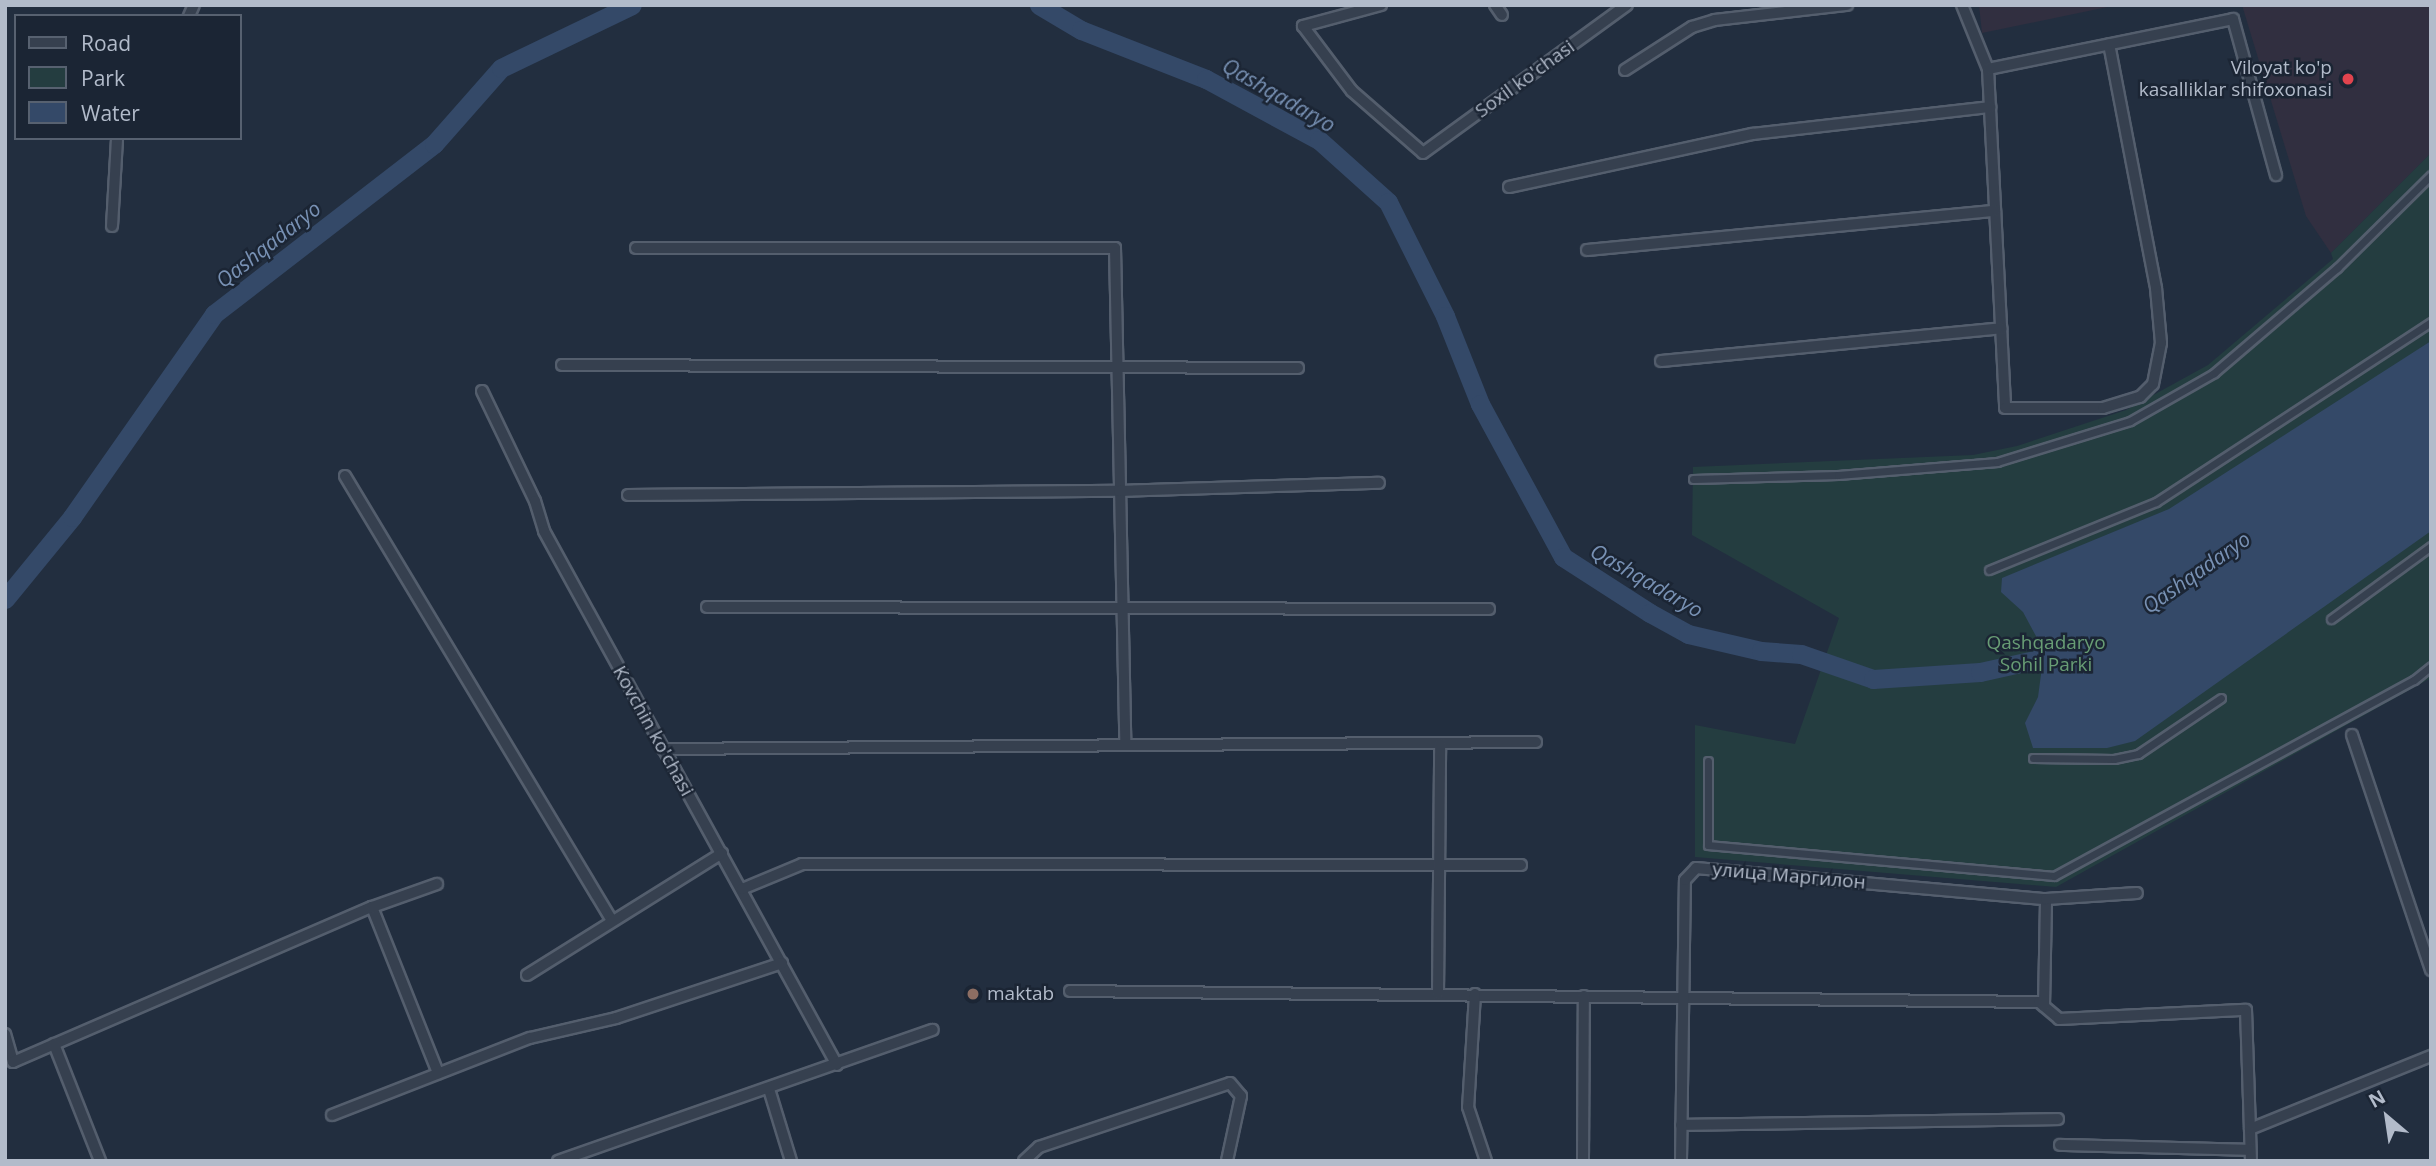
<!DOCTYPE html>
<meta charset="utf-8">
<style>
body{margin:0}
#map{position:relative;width:2436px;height:1166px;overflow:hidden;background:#222e3f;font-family:"Open Sans",sans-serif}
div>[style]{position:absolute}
.medical>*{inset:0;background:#312f40}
.green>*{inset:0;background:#243d40}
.water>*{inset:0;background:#344968}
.river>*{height:19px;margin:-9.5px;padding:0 9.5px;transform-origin:9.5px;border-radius:9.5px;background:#344968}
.roads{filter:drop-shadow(2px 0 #545e6d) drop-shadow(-2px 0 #545e6d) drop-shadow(0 2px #545e6d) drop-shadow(0 -2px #545e6d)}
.pedestrian>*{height:7px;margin:-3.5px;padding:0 3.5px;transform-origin:3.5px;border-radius:3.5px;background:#36404f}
.minor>*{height:10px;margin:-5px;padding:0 5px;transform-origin:5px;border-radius:5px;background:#36404f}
.dots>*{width:19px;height:19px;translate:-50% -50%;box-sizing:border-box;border:4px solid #1b2534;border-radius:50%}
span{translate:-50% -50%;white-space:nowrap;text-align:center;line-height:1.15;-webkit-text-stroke:5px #1b2534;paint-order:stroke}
.poi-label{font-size:19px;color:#b2bbca}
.right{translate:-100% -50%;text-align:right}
.left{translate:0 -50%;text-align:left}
.street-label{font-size:19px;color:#b2bbca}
.park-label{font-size:19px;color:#689d75}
.water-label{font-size:21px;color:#7891b4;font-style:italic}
.frame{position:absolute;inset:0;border:7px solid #b2bbca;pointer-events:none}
.legend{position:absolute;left:14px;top:14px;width:228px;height:126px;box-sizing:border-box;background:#1b2534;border:2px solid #576170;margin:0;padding:9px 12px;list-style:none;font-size:21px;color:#b2bbca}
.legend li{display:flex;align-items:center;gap:14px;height:35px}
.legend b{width:35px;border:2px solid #576170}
.north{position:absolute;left:2352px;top:1082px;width:70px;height:70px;-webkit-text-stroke:5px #1b2534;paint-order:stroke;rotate:331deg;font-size:19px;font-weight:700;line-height:28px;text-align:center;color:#b2bbca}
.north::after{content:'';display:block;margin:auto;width:24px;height:32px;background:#b2bbca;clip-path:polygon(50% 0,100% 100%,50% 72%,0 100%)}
</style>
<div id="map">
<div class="medical">
<i style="clip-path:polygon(1979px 5px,2117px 5px,1982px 33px)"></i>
<i style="clip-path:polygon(2242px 5px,2431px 5px,2431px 153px,2331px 253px,2306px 216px)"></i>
</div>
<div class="green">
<i style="clip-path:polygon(2431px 153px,2431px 678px,2056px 887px,1695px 857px,1695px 725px,1795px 744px,1839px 618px,1692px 535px,1693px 467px,1973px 455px,2017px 446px,2126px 410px,2208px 365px,2333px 259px,2331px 253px)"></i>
</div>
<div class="water">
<i style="clip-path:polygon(2431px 341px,2431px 531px,2135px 741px,2107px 748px,2033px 748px,2025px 723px,2038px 697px,2042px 667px,2037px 638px,2023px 612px,2001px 592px,2002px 578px,2169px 509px)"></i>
</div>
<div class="river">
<i style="left:1039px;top:5px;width:49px;rotate:30.8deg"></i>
<i style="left:1081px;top:30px;width:134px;rotate:21.4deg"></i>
<i style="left:1206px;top:79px;width:128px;rotate:28.4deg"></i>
<i style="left:1319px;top:140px;width:93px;rotate:41.9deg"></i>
<i style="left:1388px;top:202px;width:127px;rotate:63.4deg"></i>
<i style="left:1445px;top:316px;width:95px;rotate:68.3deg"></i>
<i style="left:1480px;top:404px;width:174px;rotate:61.5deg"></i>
<i style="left:1563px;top:557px;width:103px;rotate:32.8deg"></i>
<i style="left:1650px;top:613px;width:43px;rotate:28.9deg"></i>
<i style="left:1688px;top:634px;width:75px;rotate:13.1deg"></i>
<i style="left:1761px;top:651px;width:40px;rotate:4.3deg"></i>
<i style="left:1801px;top:654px;width:76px;rotate:19.1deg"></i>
<i style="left:1873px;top:679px;width:107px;rotate:-3.7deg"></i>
<i style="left:1980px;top:672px;width:88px;rotate:-12.5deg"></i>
<i style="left:5px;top:599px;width:106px;rotate:-50.7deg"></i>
<i style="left:72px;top:517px;width:248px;rotate:-55deg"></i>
<i style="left:214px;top:314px;width:278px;rotate:-37.7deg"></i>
<i style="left:434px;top:144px;width:101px;rotate:-48.6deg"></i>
<i style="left:501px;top:68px;width:145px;rotate:-25.7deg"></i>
</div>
<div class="roads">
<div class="pedestrian">
<i style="left:1693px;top:479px;width:145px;rotate:-1.6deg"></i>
<i style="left:1838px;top:475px;width:160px;rotate:-4.7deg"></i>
<i style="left:1997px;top:462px;width:139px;rotate:-17.1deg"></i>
<i style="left:2130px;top:421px;width:97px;rotate:-29.7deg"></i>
<i style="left:2214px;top:373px;width:162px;rotate:-40.5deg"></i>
<i style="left:2337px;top:268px;width:132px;rotate:-44.7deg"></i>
<i style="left:1989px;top:570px;width:180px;rotate:-22.2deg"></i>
<i style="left:2156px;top:502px;width:329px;rotate:-33.2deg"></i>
<i style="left:2331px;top:619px;width:124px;rotate:-36.1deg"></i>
<i style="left:2033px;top:758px;width:81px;rotate:0.7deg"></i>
<i style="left:2114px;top:759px;width:25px;rotate:-12deg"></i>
<i style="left:2138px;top:754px;width:100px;rotate:-34deg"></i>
<i style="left:1708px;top:761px;width:84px;rotate:90deg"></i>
<i style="left:1708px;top:845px;width:347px;rotate:5.1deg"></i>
<i style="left:2054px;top:876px;width:410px;rotate:-28.6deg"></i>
<i style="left:2414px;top:680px;width:22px;rotate:-39deg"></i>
</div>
<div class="minor">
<i style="left:1381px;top:5px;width:81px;rotate:164.9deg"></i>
<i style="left:1303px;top:26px;width:81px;rotate:53deg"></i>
<i style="left:1352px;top:91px;width:94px;rotate:41.1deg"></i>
<i style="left:1423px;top:153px;width:252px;rotate:-36deg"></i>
<i style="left:1495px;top:5px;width:12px;rotate:55deg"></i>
<i style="left:1962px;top:5px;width:69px;rotate:67.9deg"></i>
<i style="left:1988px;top:69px;width:339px;rotate:87.1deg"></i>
<i style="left:2005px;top:408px;width:98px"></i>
<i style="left:2103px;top:408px;width:39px;rotate:-17deg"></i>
<i style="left:2140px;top:397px;width:18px;rotate:-45deg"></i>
<i style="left:2153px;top:384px;width:42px;rotate:-79deg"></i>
<i style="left:2161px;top:343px;width:55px;rotate:-95.2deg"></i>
<i style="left:2156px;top:288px;width:248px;rotate:-100.9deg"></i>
<i style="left:189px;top:16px;width:12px;rotate:-66deg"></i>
<i style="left:1988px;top:69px;width:250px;rotate:-11.5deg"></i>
<i style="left:2233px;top:19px;width:162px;rotate:74.6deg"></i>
<i style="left:1625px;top:70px;width:80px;rotate:-32.7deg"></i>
<i style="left:1692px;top:27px;width:24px;rotate:-17deg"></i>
<i style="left:1715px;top:20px;width:133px;rotate:-6.5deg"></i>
<i style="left:1509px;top:187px;width:250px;rotate:-12.3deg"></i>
<i style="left:1753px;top:134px;width:239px;rotate:-6.5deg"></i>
<i style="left:112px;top:226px;width:88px;rotate:-86.7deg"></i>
<i style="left:636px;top:248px;width:479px"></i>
<i style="left:1115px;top:248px;width:497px;rotate:88.8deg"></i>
<i style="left:1587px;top:250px;width:410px;rotate:-5.5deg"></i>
<i style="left:1661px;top:361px;width:342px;rotate:-5.5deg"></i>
<i style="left:562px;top:365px;width:736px;rotate:0.23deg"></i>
<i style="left:482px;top:391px;width:122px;rotate:64.3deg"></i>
<i style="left:535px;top:501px;width:31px;rotate:73deg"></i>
<i style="left:544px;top:531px;width:609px;rotate:61.25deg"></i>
<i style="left:345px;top:476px;width:517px;rotate:59.02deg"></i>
<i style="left:628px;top:495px;width:491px;rotate:-0.5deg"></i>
<i style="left:1119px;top:491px;width:260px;rotate:-1.8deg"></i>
<i style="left:707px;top:607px;width:782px;rotate:0.15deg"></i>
<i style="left:2352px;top:735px;width:248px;rotate:71.4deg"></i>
<i style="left:663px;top:749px;width:873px;rotate:-0.46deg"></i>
<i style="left:742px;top:889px;width:65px;rotate:-22.6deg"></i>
<i style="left:802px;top:864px;width:719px;rotate:0.08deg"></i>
<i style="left:372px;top:907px;width:179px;rotate:68.3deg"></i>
<i style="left:527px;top:975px;width:230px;rotate:-32deg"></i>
<i style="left:1070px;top:991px;width:969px;rotate:0.65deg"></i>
<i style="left:2039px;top:1002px;width:26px;rotate:40deg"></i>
<i style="left:2059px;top:1019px;width:187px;rotate:-2.8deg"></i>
<i style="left:2246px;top:1010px;width:151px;rotate:88.1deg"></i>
<i style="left:1438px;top:994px;width:251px;rotate:-89.5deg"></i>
<i style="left:1475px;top:994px;width:113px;rotate:93.5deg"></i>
<i style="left:1468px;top:1107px;width:57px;rotate:71.6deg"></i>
<i style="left:2044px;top:1006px;width:107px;rotate:-88.9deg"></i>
<i style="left:5px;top:1034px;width:29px;rotate:74deg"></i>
<i style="left:13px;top:1062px;width:391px;rotate:-23.4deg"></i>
<i style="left:372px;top:907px;width:69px;rotate:-19.5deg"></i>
<i style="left:54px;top:1044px;width:126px;rotate:68.5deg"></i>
<i style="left:769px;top:1089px;width:75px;rotate:73deg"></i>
<i style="left:332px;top:1115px;width:212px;rotate:-21.3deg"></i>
<i style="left:530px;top:1038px;width:88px;rotate:-13.1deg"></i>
<i style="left:616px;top:1018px;width:175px;rotate:-18.3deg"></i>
<i style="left:1681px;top:1125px;width:377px;rotate:-0.9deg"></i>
<i style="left:2250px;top:1129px;width:195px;rotate:-22deg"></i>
<i style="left:2060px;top:1145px;width:190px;rotate:1.5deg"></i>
<i style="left:558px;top:1161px;width:397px;rotate:-19.3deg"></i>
<i style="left:1024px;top:1161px;width:21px;rotate:-43deg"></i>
<i style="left:1039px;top:1147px;width:201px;rotate:-18.5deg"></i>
<i style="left:1230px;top:1083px;width:17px;rotate:50deg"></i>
<i style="left:1241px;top:1096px;width:66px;rotate:102.2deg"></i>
<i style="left:1583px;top:1161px;width:165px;rotate:-89.7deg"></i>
<i style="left:1681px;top:1161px;width:281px;rotate:-89.2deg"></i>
<i style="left:1685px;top:880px;width:16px;rotate:-47deg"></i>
<i style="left:1696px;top:868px;width:351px;rotate:5.1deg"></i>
<i style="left:2046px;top:899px;width:91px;rotate:-3.8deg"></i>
</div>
</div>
<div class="dots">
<i style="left:2348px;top:79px;background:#e0444e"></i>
<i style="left:973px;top:994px;background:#8d6e63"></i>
</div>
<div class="poi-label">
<span class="right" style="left:2332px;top:79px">Viloyat ko'p<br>kasalliklar shifoxonasi</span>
<span class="left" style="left:987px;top:994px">maktab</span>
</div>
<div class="street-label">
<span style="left:1525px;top:79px;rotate:-36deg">Soxil ko'chasi</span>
<span style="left:653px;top:731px;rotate:61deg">Kovchin ko'chasi</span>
<span style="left:1789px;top:876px;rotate:5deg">улица Маргилон</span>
</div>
<div class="park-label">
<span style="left:2046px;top:654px">Qashqadaryo<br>Sohil Parki</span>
</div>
<div class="water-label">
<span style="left:1279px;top:95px;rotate:30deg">Qashqadaryo</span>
<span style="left:268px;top:244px;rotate:-38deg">Qashqadaryo</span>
<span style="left:2196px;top:572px;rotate:-35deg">Qashqadaryo</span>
<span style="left:1647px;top:580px;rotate:30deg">Qashqadaryo</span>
</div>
<div class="frame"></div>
<ul class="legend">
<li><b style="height:9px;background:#36404f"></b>Road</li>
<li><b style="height:19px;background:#243d40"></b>Park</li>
<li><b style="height:19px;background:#344968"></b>Water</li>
</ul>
<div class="north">N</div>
</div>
